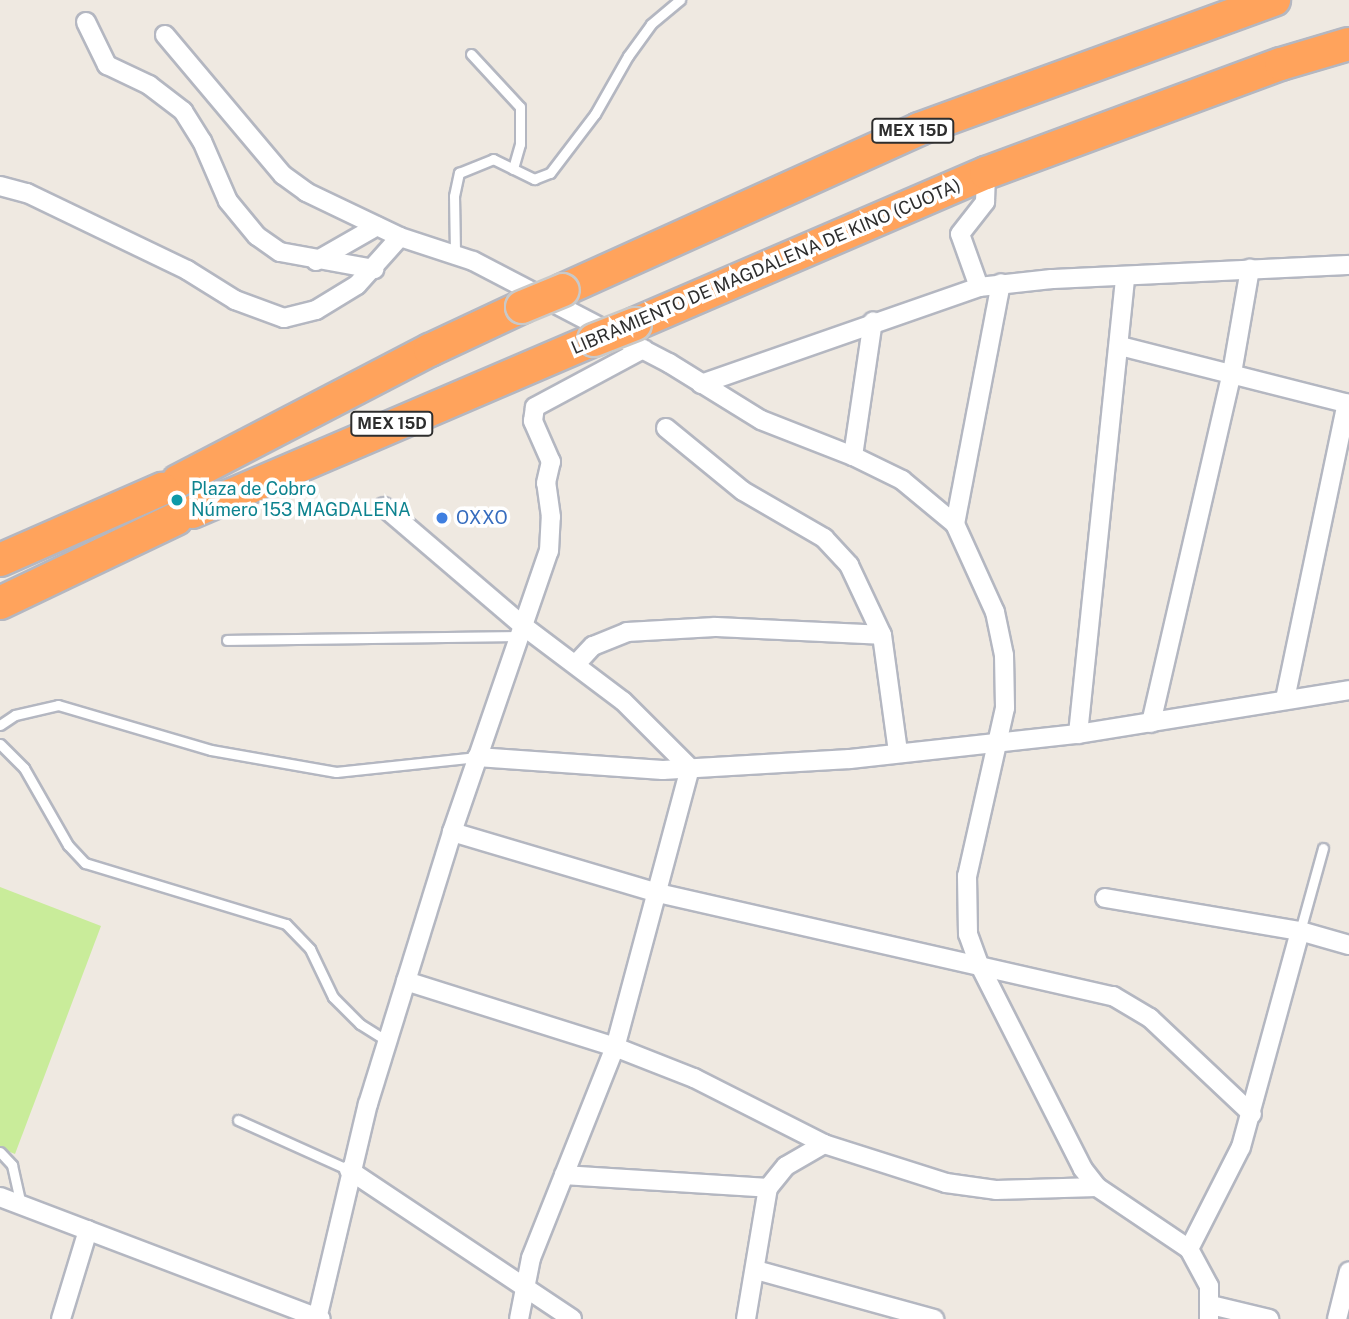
<!DOCTYPE html>
<meta charset="utf-8">
<style>
body{margin:0}
#map{position:relative;width:1349px;height:1319px;overflow:hidden;background:#efe9e1;font-family:"Public Sans",sans-serif}
div>[style]{position:absolute}
.pitch>*{inset:0;background:#c9ec9a}
.roads{filter:drop-shadow(2px 0 #b4b7c1) drop-shadow(-2px 0 #b4b7c1) drop-shadow(0 2px #b4b7c1) drop-shadow(0 -2px #b4b7c1)}
.service>*{height:9px;margin:-4.5px;padding:0 4.5px;transform-origin:4.5px;border-radius:4.5px;background:#fff}
.minor>*{height:18px;margin:-9px;padding:0 9px;transform-origin:9px;border-radius:9px;background:#fff}
.motorway>*{height:32px;margin:-16px;padding:0 16px;transform-origin:16px;border-radius:16px;background:#ffa35c}
.bridges{filter:drop-shadow(2px 0 #c9c9c9) drop-shadow(-2px 0 #c9c9c9) drop-shadow(0 2px #c9c9c9) drop-shadow(0 -2px #c9c9c9)}
.motorway-bridge>*{height:32px;margin:-16px;padding:0 16px;transform-origin:16px;border-radius:16px;background:#ffa35c}
.dots>*{width:19px;height:19px;translate:-50% -50%;box-sizing:border-box;border:4px solid #fff;border-radius:50%}
span{translate:-50% -50%;white-space:nowrap;text-align:center;line-height:1.15;-webkit-text-stroke:7px #fff;paint-order:stroke}
.shield-label span{padding:2px 5px;background:#fff;border:2px solid;border-radius:5px;-webkit-text-stroke-width:0}
.shield-label{font-size:16px;color:#2e2e2e;font-weight:700}
.street-label{font-size:18px;color:#2e2e2e}
.culture-label{font-size:18px;color:#0d838f}
.left{translate:0 -50%;text-align:left}
.shop-label{font-size:18px;color:#366cbe}
</style>
<div id="map">
<div class="pitch">
<i style="clip-path:polygon(0 887px,101px 926px,15px 1154px,0 1148px)"></i>
</div>
<div class="roads">
<div class="service">
<i style="left:471px;top:54px;width:72px;rotate:47.2deg"></i>
<i style="left:520px;top:107px;width:37px;rotate:90deg"></i>
<i style="left:520px;top:144px;width:26px;rotate:106deg"></i>
<i style="left:455px;top:252px;width:56px;rotate:-91deg"></i>
<i style="left:454px;top:196px;width:24px;rotate:-78deg"></i>
<i style="left:459px;top:173px;width:37px;rotate:-22deg"></i>
<i style="left:493px;top:159px;width:46px;rotate:26deg"></i>
<i style="left:534px;top:179px;width:17px;rotate:-21deg"></i>
<i style="left:550px;top:173px;width:74px;rotate:-52.7deg"></i>
<i style="left:595px;top:114px;width:67px;rotate:-60.4deg"></i>
<i style="left:628px;top:56px;width:39px;rotate:-54deg"></i>
<i style="left:651px;top:24px;width:38px;rotate:-40deg"></i>
<i style="left:227px;top:640px;width:289px;rotate:-0.8deg"></i>
<i style="left:0;top:725px;width:18px;rotate:-34deg"></i>
<i style="left:15px;top:715px;width:44px;rotate:-13.1deg"></i>
<i style="left:58px;top:705px;width:159px;rotate:16.4deg"></i>
<i style="left:211px;top:750px;width:127px;rotate:10deg"></i>
<i style="left:336px;top:772px;width:142px;rotate:-6.1deg"></i>
<i style="left:0;top:744px;width:34px;rotate:45deg"></i>
<i style="left:24px;top:768px;width:89px;rotate:60.3deg"></i>
<i style="left:68px;top:845px;width:25px;rotate:47deg"></i>
<i style="left:85px;top:863px;width:210px;rotate:16.9deg"></i>
<i style="left:286px;top:924px;width:35px;rotate:46deg"></i>
<i style="left:310px;top:949px;width:53px;rotate:64.4deg"></i>
<i style="left:333px;top:997px;width:38px;rotate:45deg"></i>
<i style="left:360px;top:1024px;width:32px;rotate:32deg"></i>
<i style="left:1300px;top:931px;width:86px;rotate:-74.5deg"></i>
<i style="left:238px;top:1120px;width:122px;rotate:24.2deg"></i>
<i style="left:0;top:1152px;width:18px;rotate:47deg"></i>
<i style="left:12px;top:1165px;width:41px;rotate:77.3deg"></i>
</div>
<div class="minor">
<i style="left:86px;top:22px;width:48px;rotate:64deg"></i>
<i style="left:107px;top:65px;width:47px;rotate:25.5deg"></i>
<i style="left:149px;top:85px;width:43px;rotate:37.4deg"></i>
<i style="left:183px;top:111px;width:36px;rotate:58deg"></i>
<i style="left:202px;top:141px;width:65px;rotate:66.6deg"></i>
<i style="left:228px;top:201px;width:45px;rotate:50.4deg"></i>
<i style="left:257px;top:236px;width:28px;rotate:35deg"></i>
<i style="left:280px;top:252px;width:96px;rotate:10.3deg"></i>
<i style="left:165px;top:35px;width:183px;rotate:49.9deg"></i>
<i style="left:283px;top:175px;width:29px;rotate:36deg"></i>
<i style="left:306px;top:192px;width:104px;rotate:25.6deg"></i>
<i style="left:400px;top:237px;width:77px;rotate:18.2deg"></i>
<i style="left:473px;top:261px;width:221px;rotate:27.5deg"></i>
<i style="left:669px;top:363px;width:108px;rotate:31.8deg"></i>
<i style="left:761px;top:420px;width:99px;rotate:21.4deg"></i>
<i style="left:853px;top:456px;width:55px;rotate:26.1deg"></i>
<i style="left:902px;top:480px;width:69px;rotate:39.7deg"></i>
<i style="left:955px;top:524px;width:97px;rotate:65.6deg"></i>
<i style="left:995px;top:612px;width:44px;rotate:78.2deg"></i>
<i style="left:1004px;top:655px;width:53px;rotate:88.9deg"></i>
<i style="left:1005px;top:708px;width:172px;rotate:102.7deg"></i>
<i style="left:967px;top:876px;width:58px;rotate:89deg"></i>
<i style="left:968px;top:934px;width:32px;rotate:70deg"></i>
<i style="left:979px;top:964px;width:230px;rotate:63.1deg"></i>
<i style="left:1083px;top:1169px;width:23px;rotate:52deg"></i>
<i style="left:1097px;top:1187px;width:111px;rotate:34deg"></i>
<i style="left:1189px;top:1249px;width:42px;rotate:61.6deg"></i>
<i style="left:1209px;top:1286px;width:33px;rotate:90deg"></i>
<i style="left:0;top:186px;width:28px;rotate:15deg"></i>
<i style="left:27px;top:193px;width:178px;rotate:25.7deg"></i>
<i style="left:187px;top:270px;width:57px;rotate:32deg"></i>
<i style="left:235px;top:300px;width:52px;rotate:20.2deg"></i>
<i style="left:284px;top:318px;width:33px;rotate:-14deg"></i>
<i style="left:316px;top:310px;width:48px;rotate:-31.4deg"></i>
<i style="left:357px;top:285px;width:64px;rotate:-48.1deg"></i>
<i style="left:316px;top:261px;width:70px;rotate:-29.8deg"></i>
<i style="left:979px;top:287px;width:56px;rotate:-109.7deg"></i>
<i style="left:960px;top:234px;width:41px;rotate:-52deg"></i>
<i style="left:985px;top:202px;width:29px;rotate:-88deg"></i>
<i style="left:1120px;top:346px;width:236px;rotate:14.2deg"></i>
<i style="left:701px;top:384px;width:294px;rotate:-19.2deg"></i>
<i style="left:979px;top:287px;width:73px;rotate:-6.3deg"></i>
<i style="left:1052px;top:279px;width:297px;rotate:-2.7deg"></i>
<i style="left:666px;top:428px;width:99px;rotate:39.3deg"></i>
<i style="left:743px;top:491px;width:94px;rotate:30.1deg"></i>
<i style="left:824px;top:538px;width:37px;rotate:47deg"></i>
<i style="left:849px;top:565px;width:77px;rotate:64.8deg"></i>
<i style="left:882px;top:635px;width:118px;rotate:82.2deg"></i>
<i style="left:853px;top:456px;width:136px;rotate:-81.6deg"></i>
<i style="left:384px;top:507px;width:182px;rotate:40.5deg"></i>
<i style="left:522px;top:625px;width:126px;rotate:37deg"></i>
<i style="left:623px;top:701px;width:95px;rotate:45deg"></i>
<i style="left:690px;top:768px;width:289px;rotate:105deg"></i>
<i style="left:615px;top:1047px;width:227px;rotate:111.7deg"></i>
<i style="left:531px;top:1258px;width:62px;rotate:101.1deg"></i>
<i style="left:955px;top:524px;width:245px;rotate:-79.2deg"></i>
<i style="left:576px;top:664px;width:25px;rotate:-47deg"></i>
<i style="left:593px;top:646px;width:37px;rotate:-22deg"></i>
<i style="left:627px;top:632px;width:88px;rotate:-3.3deg"></i>
<i style="left:715px;top:627px;width:167px;rotate:2.7deg"></i>
<i style="left:1285px;top:699px;width:302px;rotate:-78.2deg"></i>
<i style="left:1151px;top:723px;width:359px;rotate:-77deg"></i>
<i style="left:1232px;top:373px;width:106px;rotate:-80.2deg"></i>
<i style="left:1078px;top:734px;width:460px;rotate:-84.1deg"></i>
<i style="left:477px;top:757px;width:186px;rotate:4deg"></i>
<i style="left:663px;top:770px;width:187px;rotate:-3.4deg"></i>
<i style="left:850px;top:759px;width:229px;rotate:-6.3deg"></i>
<i style="left:1078px;top:734px;width:275px;rotate:-9.2deg"></i>
<i style="left:452px;top:832px;width:215px;rotate:16.5deg"></i>
<i style="left:658px;top:893px;width:467px;rotate:12.8deg"></i>
<i style="left:1113px;top:996px;width:43px;rotate:30.7deg"></i>
<i style="left:1150px;top:1018px;width:140px;rotate:43.3deg"></i>
<i style="left:1105px;top:898px;width:198px;rotate:9.6deg"></i>
<i style="left:1300px;top:931px;width:51px;rotate:15.9deg"></i>
<i style="left:406px;top:981px;width:219px;rotate:17.5deg"></i>
<i style="left:615px;top:1047px;width:85px;rotate:21.4deg"></i>
<i style="left:694px;top:1078px;width:146px;rotate:26.9deg"></i>
<i style="left:349px;top:1170px;width:268px;rotate:33.7deg"></i>
<i style="left:564px;top:1175px;width:204px;rotate:3.6deg"></i>
<i style="left:0;top:1197px;width:343px;rotate:20.8deg"></i>
<i style="left:1189px;top:1249px;width:114px;rotate:-63deg"></i>
<i style="left:1241px;top:1147px;width:224px;rotate:-74.7deg"></i>
<i style="left:756px;top:1270px;width:185px;rotate:15.4deg"></i>
<i style="left:1211px;top:1305px;width:60px;rotate:13.6deg"></i>
<i style="left:61px;top:1319px;width:93px;rotate:-73.1deg"></i>
<i style="left:317px;top:1319px;width:221px;rotate:-76.7deg"></i>
<i style="left:368px;top:1104px;width:285px;rotate:-72.8deg"></i>
<i style="left:452px;top:832px;width:297px;rotate:-71deg"></i>
<i style="left:549px;top:551px;width:34px;rotate:-87deg"></i>
<i style="left:551px;top:517px;width:34px;rotate:-98deg"></i>
<i style="left:546px;top:483px;width:22px;rotate:-77deg"></i>
<i style="left:551px;top:462px;width:45px;rotate:-113.7deg"></i>
<i style="left:533px;top:421px;width:14px;rotate:-82deg"></i>
<i style="left:535px;top:407px;width:123px;rotate:-28.2deg"></i>
<i style="left:746px;top:1319px;width:133px;rotate:-80.5deg"></i>
<i style="left:768px;top:1188px;width:28px;rotate:-51deg"></i>
<i style="left:786px;top:1166px;width:44px;rotate:-30.1deg"></i>
<i style="left:824px;top:1144px;width:128px;rotate:17.7deg"></i>
<i style="left:946px;top:1183px;width:50px;rotate:8deg"></i>
<i style="left:996px;top:1190px;width:101px;rotate:-1.7deg"></i>
<i style="left:1337px;top:1319px;width:49px;rotate:-76deg"></i>
</div>
<div class="motorway">
<i style="left:563px;top:290px;width:391px;rotate:-24.3deg"></i>
<i style="left:919px;top:129px;width:378px;rotate:-20deg"></i>
<i style="left:635px;top:324px;width:382px;rotate:-23.3deg"></i>
<i style="left:986px;top:173px;width:314px;rotate:-20.3deg"></i>
<i style="left:1281px;top:64px;width:71px;rotate:-16.4deg"></i>
<i style="left:178px;top:481px;width:284px;rotate:-27.5deg"></i>
<i style="left:430px;top:350px;width:102px;rotate:-25.1deg"></i>
<i style="left:192px;top:512px;width:437px;rotate:-23.2deg"></i>
<i style="left:0;top:560px;width:177px;rotate:-23.7deg"></i>
<i style="left:0;top:603px;width:195px;rotate:-25.5deg"></i>
</div>
</div>
<div class="bridges">
<div class="motorway-bridge">
<i style="left:522px;top:307px;width:44px;rotate:-22.5deg"></i>
<i style="left:594px;top:340px;width:44px;rotate:-21.3deg"></i>
</div>
</div>
<div class="dots">
<i style="left:177px;top:500px;background:#0f9aa8"></i>
<i style="left:442px;top:518px;background:#3f7fe0"></i>
</div>
<div class="shield-label">
<span style="left:913px;top:131px">MEX 15D</span>
<span style="left:392px;top:424px">MEX 15D</span>
</div>
<div class="street-label">
<span style="left:766px;top:267px;rotate:-23deg">LIBRAMIENTO DE MAGDALENA DE KINO (CUOTA)</span>
</div>
<div class="culture-label">
<span class="left" style="left:191px;top:500px">Plaza de Cobro<br>Número 153 MAGDALENA</span>
</div>
<div class="shop-label">
<span class="left" style="left:456px;top:518px">OXXO</span>
</div>
</div>
